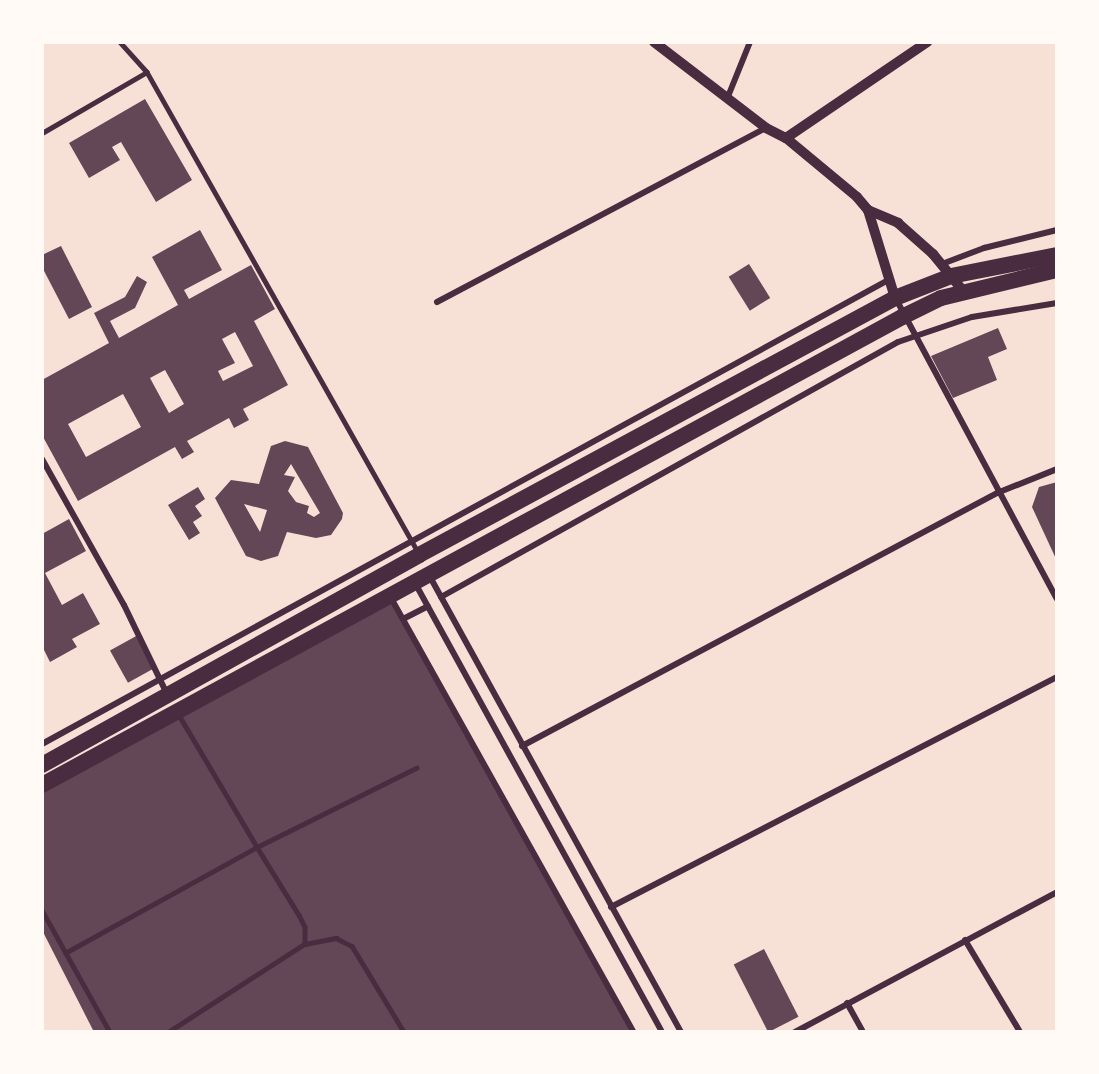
<!DOCTYPE html>
<style>
body{margin:0}
#map{position:relative;width:1099px;height:1074px;overflow:hidden;background:#f7e1d7;font-family:"Roboto Serif",serif}
div>[style]{position:absolute}
.building>*{inset:0;background:#644757;transform-origin:0 0}
.service>*{height:4.5px;margin:-2.25px;padding:0 2.25px;transform-origin:2.25px;border-radius:2.25px;background:#4a2c40}
.minor>*{height:6px;margin:-3px;padding:0 3px;transform-origin:3px;border-radius:3px;background:#4a2c40}
.tertiary>*{height:10px;margin:-5px;padding:0 5px;transform-origin:5px;border-radius:5px;background:#4a2c40}
.trunk>*{height:16px;margin:-8px;padding:0 8px;transform-origin:8px;border-radius:8px;background:#4a2c40}
span{translate:-50% -50%;white-space:nowrap;text-align:center;line-height:1.15;-webkit-text-stroke:6px #fffaf5;paint-order:stroke}
.frame{position:absolute;inset:0;border:44px solid #fffaf5;pointer-events:none}
</style>
<div id="map">
<div class="building">
<i style="clip-path:polygon(145px 99px,192px 180px,156px 202px,121px 142px,112px 147px,120px 160px,89px 178px,69px 143px)"></i>
<i style="clip-path:polygon(evenodd,200px 230px,222px 270px,184px 290px,189px 299px,251px 265px,275px 309px,254px 321px,288px 385px,243px 409px,249px 420px,234px 428px,229px 418px,187px 441px,194px 452px,182px 459px,175px 447px,78px 501px,42px 435px,42px 380px,109px 343px,94px 313px,125px 297px,137px 276px,147px 282px,135px 308px,110px 321px,119px 338px,178px 305px,152px 257px,200px 230px,235px 332px,253px 366px,223px 381px,218px 371px,235px 363px,222px 339px,235px 332px,200px 230px,165px 370px,184px 404px,169px 413px,150px 378px,165px 370px,200px 230px,123px 394px,141px 427px,86px 457px,68px 424px,123px 394px)"></i>
<i style="clip-path:polygon(61px 246px,92px 307px,69px 319px,42px 267px,42px 255px)"></i>
<i style="left:749px;top:264px;width:40px;height:24px;rotate:58deg"></i>
<i style="clip-path:polygon(998px 328px,1007px 349px,988px 357px,997px 380px,953px 398px,931px 356px)"></i>
<i style="clip-path:polygon(evenodd,285px 441px,308px 447px,343px 513px,342px 519px,331px 535px,316px 538px,287px 532px,278px 556px,261px 561px,246px 556px,215px 498px,231px 480px,259px 484px,271px 446px,285px 441px,291px 464px,320px 513px,314px 517px,307px 513px,309px 506px,296px 502px,288px 491px,295px 477px,284px 475px,291px 464px,285px 441px,244px 504px,267px 510px,260px 532px,244px 504px)"></i>
<i style="clip-path:polygon(1057px 482px,1057px 561px,1032px 507px,1039px 487px)"></i>
<i style="clip-path:polygon(198px 487px,205px 499px,195px 506px,202px 516px,193px 522px,200px 533px,189px 540px,168px 505px)"></i>
<i style="clip-path:polygon(69px 519px,86px 551px,45px 573px,62px 605px,83px 593px,100px 624px,72px 639px,77px 647px,50px 662px,42px 646px,42px 534px)"></i>
<i style="clip-path:polygon(390px 596px,633px 1032px,94px 1032px,42px 930px,42px 785px)"></i>
<i style="left:138px;top:635px;width:37px;height:32px;rotate:61deg"></i>
<i style="left:764px;top:949px;width:76px;height:34px;rotate:63deg"></i>
</div>
<div class="service">
<i style="left:120px;top:42px;width:40px;rotate:48deg"></i>
<i style="left:42px;top:133px;width:121px;rotate:-30.2deg"></i>
<i style="left:147px;top:72px;width:551px;rotate:60.55deg"></i>
<i style="left:179px;top:715px;width:153px;rotate:59.4deg"></i>
<i style="left:257px;top:847px;width:178px;rotate:-26.4deg"></i>
<i style="left:42px;top:910px;width:140px;rotate:60.9deg"></i>
<i style="left:305px;top:944px;width:32px;rotate:-11deg"></i>
<i style="left:336px;top:938px;width:18px;rotate:27deg"></i>
<i style="left:352px;top:946px;width:100px;rotate:58.8deg"></i>
<i style="left:65px;top:953px;width:219px;rotate:-28.9deg"></i>
<i style="left:257px;top:847px;width:80px;rotate:58.3deg"></i>
<i style="left:299px;top:915px;width:13px;rotate:63deg"></i>
<i style="left:305px;top:927px;width:17px;rotate:90deg"></i>
<i style="left:305px;top:944px;width:162px;rotate:147.1deg"></i>
</div>
<div class="minor">
<i style="left:727px;top:99px;width:61px;rotate:-68deg"></i>
<i style="left:942px;top:264px;width:45px;rotate:-20.9deg"></i>
<i style="left:984px;top:248px;width:75px;rotate:-13.9deg"></i>
<i style="left:896px;top:299px;width:340px;rotate:61.8deg"></i>
<i style="left:437px;top:302px;width:372px;rotate:-27.9deg"></i>
<i style="left:42px;top:459px;width:167px;rotate:60.7deg"></i>
<i style="left:124px;top:605px;width:99px;rotate:64.2deg"></i>
<i style="left:429px;top:575px;width:522px;rotate:61.13deg"></i>
<i style="left:415px;top:583px;width:512px;rotate:61.18deg"></i>
<i style="left:441px;top:597px;width:523px;rotate:-29.16deg"></i>
<i style="left:898px;top:342px;width:78px;rotate:-18.7deg"></i>
<i style="left:972px;top:317px;width:86px;rotate:-9.4deg"></i>
<i style="left:391px;top:598px;width:497px;rotate:60.8deg"></i>
<i style="left:403px;top:619px;width:28px;rotate:-27deg"></i>
<i style="left:42px;top:744px;width:967px;rotate:-28.74deg"></i>
<i style="left:522px;top:746px;width:538px;rotate:-28.04deg"></i>
<i style="left:997px;top:493px;width:65px;rotate:-21.8deg"></i>
<i style="left:611px;top:907px;width:502px;rotate:-27.28deg"></i>
<i style="left:965px;top:940px;width:107px;rotate:59.1deg"></i>
<i style="left:847px;top:1003px;width:33px;rotate:61deg"></i>
<i style="left:795px;top:1032px;width:297px;rotate:-28.1deg"></i>
</div>
<div class="tertiary">
<i style="left:654px;top:42px;width:141px;rotate:37.5deg"></i>
<i style="left:766px;top:128px;width:22px;rotate:27deg"></i>
<i style="left:786px;top:138px;width:92px;rotate:39.7deg"></i>
<i style="left:857px;top:197px;width:17px;rotate:50deg"></i>
<i style="left:868px;top:210px;width:92px;rotate:72.9deg"></i>
<i style="left:786px;top:138px;width:171px;rotate:-34.2deg"></i>
<i style="left:868px;top:210px;width:33px;rotate:23deg"></i>
<i style="left:898px;top:223px;width:47px;rotate:41.5deg"></i>
<i style="left:933px;top:254px;width:49px;rotate:50.8deg"></i>
</div>
<div class="trunk">
<i style="left:42px;top:765px;width:432px;rotate:-29.1deg"></i>
<i style="left:419px;top:555px;width:541px;rotate:-28.37deg"></i>
<i style="left:895px;top:298px;width:60px;rotate:-21.4deg"></i>
<i style="left:951px;top:276px;width:108px;rotate:-11.2deg"></i>
<i style="left:42px;top:785px;width:979px;rotate:-28.55deg"></i>
<i style="left:902px;top:317px;width:43px;rotate:-26deg"></i>
<i style="left:941px;top:298px;width:119px;rotate:-13.6deg"></i>
</div>
<div class="frame"></div>
</div>
